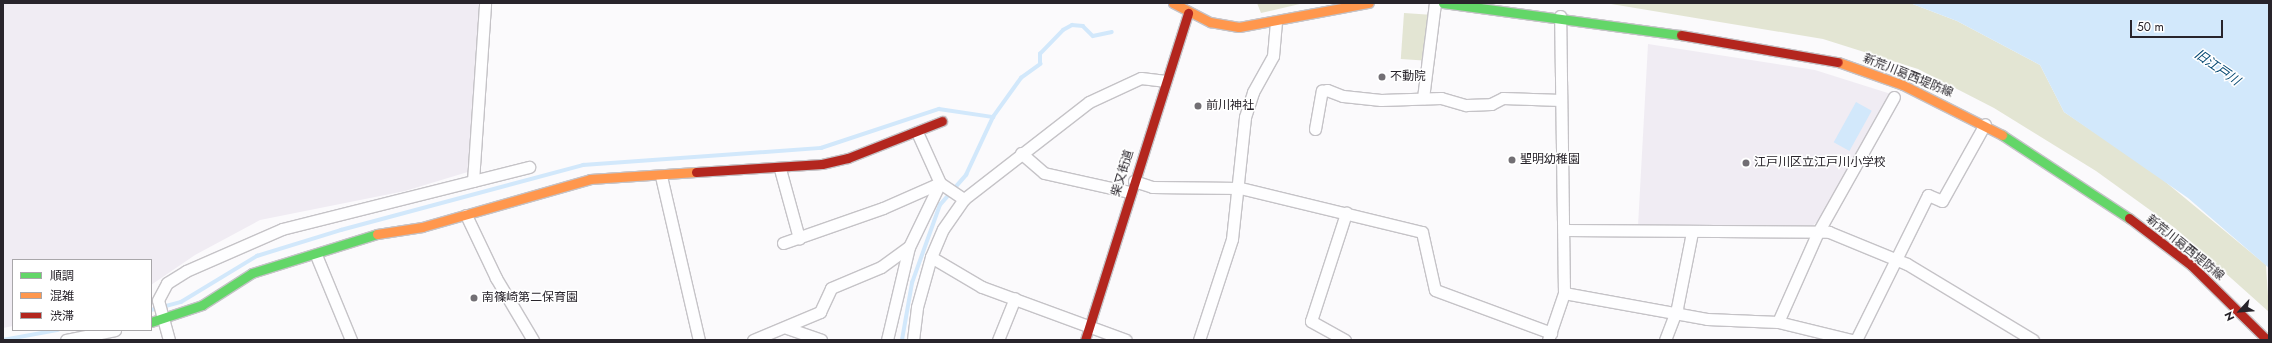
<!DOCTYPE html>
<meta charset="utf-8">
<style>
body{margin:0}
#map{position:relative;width:2272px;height:343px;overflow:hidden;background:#fbfafc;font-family:Jost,"Noto Sans JP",sans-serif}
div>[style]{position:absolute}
.built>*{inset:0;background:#f0ecf3}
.green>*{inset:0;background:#e3e5d3;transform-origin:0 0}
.water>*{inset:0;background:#d2e8fb;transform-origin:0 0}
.stream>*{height:3.5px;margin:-1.75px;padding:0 1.75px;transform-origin:1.75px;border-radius:1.75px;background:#d2e8fb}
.roads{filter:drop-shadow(1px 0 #c5c3c7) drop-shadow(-1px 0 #c5c3c7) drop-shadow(0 1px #c5c3c7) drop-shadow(0 -1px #c5c3c7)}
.street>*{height:11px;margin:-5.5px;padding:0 5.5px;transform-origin:5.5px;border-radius:5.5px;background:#fefeff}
.fast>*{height:9px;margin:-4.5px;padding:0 4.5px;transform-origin:4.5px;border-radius:4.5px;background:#63d668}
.slow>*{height:9px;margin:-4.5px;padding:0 4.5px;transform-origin:4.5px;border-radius:4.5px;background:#ff974d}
.jam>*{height:9px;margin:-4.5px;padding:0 4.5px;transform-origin:4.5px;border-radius:4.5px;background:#b3261e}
.dots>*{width:11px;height:11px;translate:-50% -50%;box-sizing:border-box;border:2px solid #fff;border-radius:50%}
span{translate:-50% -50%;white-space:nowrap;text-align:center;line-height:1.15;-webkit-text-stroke:3px #fff;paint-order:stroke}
.street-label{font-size:12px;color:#28242b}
.poi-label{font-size:12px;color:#28242b}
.left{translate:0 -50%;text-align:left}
.water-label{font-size:13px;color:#064973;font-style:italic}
.frame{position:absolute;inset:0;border:4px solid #28242b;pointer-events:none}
.legend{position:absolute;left:12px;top:259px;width:140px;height:72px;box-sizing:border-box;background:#fff;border:1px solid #a9a7aa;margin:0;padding:5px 7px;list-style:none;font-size:12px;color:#28242b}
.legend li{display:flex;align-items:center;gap:8px;height:20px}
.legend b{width:20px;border:1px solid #a9a7aa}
.north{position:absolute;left:2220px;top:291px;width:40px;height:40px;-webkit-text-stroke:3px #fff;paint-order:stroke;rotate:244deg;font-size:11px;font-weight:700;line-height:16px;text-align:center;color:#28242b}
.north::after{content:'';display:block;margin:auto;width:14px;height:18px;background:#28242b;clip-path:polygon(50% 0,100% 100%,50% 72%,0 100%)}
.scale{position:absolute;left:2130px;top:20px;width:93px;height:18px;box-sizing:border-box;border:2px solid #28242b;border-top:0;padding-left:5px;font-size:12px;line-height:14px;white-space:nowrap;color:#28242b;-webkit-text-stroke:3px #fff;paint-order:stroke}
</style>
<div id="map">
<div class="built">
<i style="clip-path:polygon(3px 3px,479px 3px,471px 171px,405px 191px,260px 220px,195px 255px,151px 285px,151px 260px,13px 260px,13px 326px,3px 328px)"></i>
<i style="clip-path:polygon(1648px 44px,1815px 70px,1891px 94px,1818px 221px,1810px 228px,1638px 226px)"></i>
</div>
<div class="green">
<i style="clip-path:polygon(1257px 3px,1304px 3px,1261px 13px)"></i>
<i style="clip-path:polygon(1605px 3px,1910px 3px,1957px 21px,2040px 65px,2064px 112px,2151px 170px,2266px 265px,2269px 312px,2175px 228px,2096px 171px,1994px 108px,1918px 69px,1823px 39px)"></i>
<i style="left:1404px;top:13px;width:26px;height:46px;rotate:4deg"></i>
</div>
<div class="water">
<i style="clip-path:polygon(1910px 3px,2269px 3px,2269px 268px,2188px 198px,2064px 112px,2040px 65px,1957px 21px)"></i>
<i style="left:1856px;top:102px;width:18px;height:46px;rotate:29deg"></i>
</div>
<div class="stream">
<i style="left:151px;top:310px;width:31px;rotate:-15deg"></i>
<i style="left:181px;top:302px;width:89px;rotate:-31.2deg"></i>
<i style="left:257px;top:256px;width:88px;rotate:-17.2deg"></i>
<i style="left:341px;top:230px;width:251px;rotate:-15deg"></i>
<i style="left:583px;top:165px;width:239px;rotate:-4.1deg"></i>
<i style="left:821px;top:148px;width:124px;rotate:-18.3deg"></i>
<i style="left:939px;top:109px;width:55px;rotate:8.4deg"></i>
<i style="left:993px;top:117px;width:48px;rotate:-54.3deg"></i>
<i style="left:1021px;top:78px;width:24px;rotate:-36deg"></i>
<i style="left:1040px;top:64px;width:10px;rotate:-90deg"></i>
<i style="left:1040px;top:54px;width:33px;rotate:-46deg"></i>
<i style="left:1063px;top:30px;width:10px;rotate:-29deg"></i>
<i style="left:1072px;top:25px;width:11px;rotate:5deg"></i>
<i style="left:1083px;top:26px;width:14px;rotate:45deg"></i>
<i style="left:1093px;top:36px;width:19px;rotate:-12deg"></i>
<i style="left:3px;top:340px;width:56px;rotate:-10.3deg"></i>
<i style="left:902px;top:340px;width:58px;rotate:-80deg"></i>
<i style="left:912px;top:283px;width:83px;rotate:-70.3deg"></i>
<i style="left:940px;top:205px;width:40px;rotate:-49deg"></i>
<i style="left:966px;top:175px;width:64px;rotate:-65deg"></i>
</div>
<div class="roads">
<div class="street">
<i style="left:1423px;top:98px;width:96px;rotate:-82.8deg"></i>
<i style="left:1315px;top:129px;width:39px;rotate:-80deg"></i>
<i style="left:1322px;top:91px;width:5px;rotate:-11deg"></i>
<i style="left:1327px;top:90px;width:17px;rotate:21deg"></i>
<i style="left:1343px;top:96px;width:38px;rotate:6deg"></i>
<i style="left:1381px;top:100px;width:60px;rotate:-1.9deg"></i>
<i style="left:1441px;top:98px;width:26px;rotate:16deg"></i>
<i style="left:1466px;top:105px;width:25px;rotate:-2deg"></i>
<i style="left:1491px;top:104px;width:13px;rotate:-27deg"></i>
<i style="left:1503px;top:98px;width:58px;rotate:2deg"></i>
<i style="left:1021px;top:153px;width:30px;rotate:41deg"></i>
<i style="left:1044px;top:173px;width:88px;rotate:12.5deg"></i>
<i style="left:780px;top:169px;width:72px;rotate:74.6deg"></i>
<i style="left:661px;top:176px;width:168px;rotate:77deg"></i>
<i style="left:473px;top:181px;width:178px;rotate:-86.1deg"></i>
<i style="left:1134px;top:181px;width:19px;rotate:18deg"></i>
<i style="left:1152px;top:187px;width:88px;rotate:0.7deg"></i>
<i style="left:1240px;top:188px;width:187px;rotate:13.6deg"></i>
<i style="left:1422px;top:232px;width:59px;rotate:77.4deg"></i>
<i style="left:1435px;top:290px;width:124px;rotate:20.3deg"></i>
<i style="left:466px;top:215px;width:70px;rotate:64.5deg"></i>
<i style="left:496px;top:278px;width:72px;rotate:59.2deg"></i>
<i style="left:1565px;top:230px;width:264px;rotate:0.4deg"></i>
<i style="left:1829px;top:232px;width:84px;rotate:22.3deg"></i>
<i style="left:1907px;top:264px;width:147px;rotate:31.1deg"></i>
<i style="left:783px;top:243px;width:106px;rotate:-19.3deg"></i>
<i style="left:883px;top:208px;width:62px;rotate:-23.7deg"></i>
<i style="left:940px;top:183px;width:29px;rotate:34deg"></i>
<i style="left:316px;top:255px;width:92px;rotate:67.6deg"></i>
<i style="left:931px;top:257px;width:59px;rotate:30.5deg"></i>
<i style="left:982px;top:287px;width:153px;rotate:20.2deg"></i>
<i style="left:1564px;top:293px;width:145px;rotate:10.3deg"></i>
<i style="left:1707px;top:319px;width:71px;rotate:2.4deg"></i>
<i style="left:1778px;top:322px;width:76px;rotate:13.7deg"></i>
<i style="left:1778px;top:322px;width:96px;rotate:-66.1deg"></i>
<i style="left:1817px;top:234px;width:157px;rotate:-60.7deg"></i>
<i style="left:787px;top:328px;width:36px;rotate:19deg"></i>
<i style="left:66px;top:340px;width:50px;rotate:-11.5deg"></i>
<i style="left:169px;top:340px;width:41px;rotate:-105.4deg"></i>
<i style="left:158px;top:300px;width:19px;rotate:-62deg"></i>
<i style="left:167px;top:283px;width:22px;rotate:-32deg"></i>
<i style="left:186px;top:271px;width:105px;rotate:-23.6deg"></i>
<i style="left:282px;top:229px;width:255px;rotate:-14.1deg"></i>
<i style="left:753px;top:340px;width:73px;rotate:-22.7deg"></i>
<i style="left:820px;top:312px;width:26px;rotate:-65deg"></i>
<i style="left:831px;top:288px;width:54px;rotate:-22.8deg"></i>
<i style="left:881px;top:267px;width:34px;rotate:-36deg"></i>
<i style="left:887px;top:340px;width:96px;rotate:-76.7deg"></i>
<i style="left:909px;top:247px;width:71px;rotate:-64.2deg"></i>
<i style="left:940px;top:183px;width:56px;rotate:-114.3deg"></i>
<i style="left:913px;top:340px;width:33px;rotate:-83deg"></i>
<i style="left:917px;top:307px;width:52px;rotate:-74.4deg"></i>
<i style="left:931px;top:257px;width:30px;rotate:-67deg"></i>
<i style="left:943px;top:229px;width:37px;rotate:-55deg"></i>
<i style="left:964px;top:199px;width:158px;rotate:-37.8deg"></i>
<i style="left:1089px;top:102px;width:57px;rotate:-24.8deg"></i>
<i style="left:1141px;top:78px;width:23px;rotate:7deg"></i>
<i style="left:998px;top:340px;width:45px;rotate:-68deg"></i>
<i style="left:1199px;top:340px;width:106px;rotate:-71.9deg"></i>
<i style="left:1232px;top:239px;width:123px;rotate:-83.9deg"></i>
<i style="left:1245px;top:117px;width:26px;rotate:-72deg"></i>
<i style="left:1253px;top:92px;width:41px;rotate:-60.9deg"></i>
<i style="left:1273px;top:56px;width:33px;rotate:-85deg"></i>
<i style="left:1345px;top:340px;width:39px;rotate:-151deg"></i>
<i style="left:1311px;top:321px;width:114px;rotate:-72deg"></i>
<i style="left:1548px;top:340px;width:50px;rotate:-71.2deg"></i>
<i style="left:1564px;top:293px;width:277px;rotate:-90.8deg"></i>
<i style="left:1665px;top:340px;width:34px;rotate:-69deg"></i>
<i style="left:1677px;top:308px;width:77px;rotate:-78.8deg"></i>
<i style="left:1856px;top:340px;width:162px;rotate:-63.6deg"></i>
<i style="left:1928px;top:195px;width:15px;rotate:23deg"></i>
<i style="left:1942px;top:201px;width:88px;rotate:-60.8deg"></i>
</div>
<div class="fast">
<i style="left:1443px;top:3px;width:240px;rotate:7.7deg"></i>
<i style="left:2002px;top:135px;width:152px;rotate:33.2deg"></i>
<i style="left:151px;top:322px;width:54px;rotate:-18.4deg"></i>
<i style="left:202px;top:305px;width:59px;rotate:-32.6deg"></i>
<i style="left:252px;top:273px;width:131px;rotate:-17.3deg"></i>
</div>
<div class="slow">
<i style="left:1173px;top:3px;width:42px;rotate:27.2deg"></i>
<i style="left:1210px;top:22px;width:29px;rotate:10deg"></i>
<i style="left:1239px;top:27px;width:132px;rotate:-10.5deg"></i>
<i style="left:1838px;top:62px;width:69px;rotate:19.5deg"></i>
<i style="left:1903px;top:85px;width:111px;rotate:26.8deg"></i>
<i style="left:377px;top:234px;width:46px;rotate:-8.8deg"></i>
<i style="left:422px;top:227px;width:175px;rotate:-15.9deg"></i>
<i style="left:590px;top:179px;width:106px;rotate:-3.8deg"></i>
</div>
<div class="jam">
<i style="left:1681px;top:35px;width:159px;rotate:9.8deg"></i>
<i style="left:696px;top:172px;width:126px;rotate:-3.6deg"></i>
<i style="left:822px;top:164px;width:27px;rotate:-13deg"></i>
<i style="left:848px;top:158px;width:101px;rotate:-21.5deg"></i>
<i style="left:2129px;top:218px;width:78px;rotate:37.2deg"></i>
<i style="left:2191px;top:265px;width:107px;rotate:44.6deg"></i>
<i style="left:1085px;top:340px;width:343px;rotate:-72.5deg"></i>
</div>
</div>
<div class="dots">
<i style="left:1382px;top:77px;background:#726f74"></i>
<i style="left:1198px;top:106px;background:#726f74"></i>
<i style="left:1512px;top:160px;background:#726f74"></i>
<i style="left:1746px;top:163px;background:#726f74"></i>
<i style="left:474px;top:298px;background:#726f74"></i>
</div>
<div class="street-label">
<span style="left:1908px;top:76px;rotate:22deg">新荒川葛西堤防線</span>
<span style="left:1123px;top:173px;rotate:-73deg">柴又街道</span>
<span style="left:2185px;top:248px;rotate:39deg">新荒川葛西堤防線</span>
</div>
<div class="poi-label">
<span class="left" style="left:1390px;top:77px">不動院</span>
<span class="left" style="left:1206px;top:106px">前川神社</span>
<span class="left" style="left:1520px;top:160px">聖明幼稚園</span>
<span class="left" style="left:1754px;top:163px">江戸川区立江戸川小学校</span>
<span class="left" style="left:482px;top:298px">南篠崎第二保育園</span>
</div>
<div class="water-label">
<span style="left:2217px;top:68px;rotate:35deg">旧江戸川</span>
</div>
<div class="frame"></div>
<ul class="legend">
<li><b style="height:5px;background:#63d668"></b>順調</li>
<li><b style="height:5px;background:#ff974d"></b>混雑</li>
<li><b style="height:5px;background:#b3261e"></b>渋滞</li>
</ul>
<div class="north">N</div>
<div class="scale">50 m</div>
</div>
